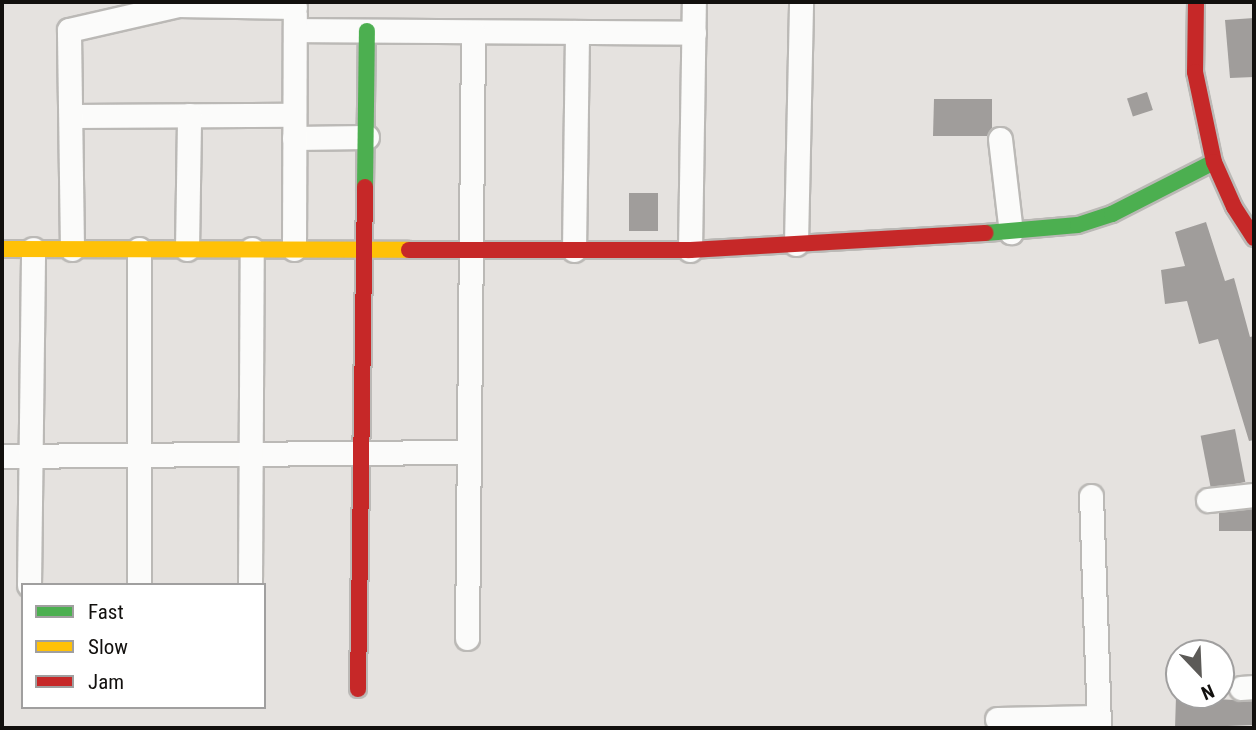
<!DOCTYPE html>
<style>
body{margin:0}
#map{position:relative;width:1256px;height:730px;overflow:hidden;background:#e5e2df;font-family:"Roboto Condensed",sans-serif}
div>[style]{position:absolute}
.building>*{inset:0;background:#a09d9b;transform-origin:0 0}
.roads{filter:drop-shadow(2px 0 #bbb9b6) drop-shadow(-2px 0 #bbb9b6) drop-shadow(0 2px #bbb9b6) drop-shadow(0 -2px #bbb9b6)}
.street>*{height:23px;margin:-11.5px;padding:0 11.5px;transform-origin:11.5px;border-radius:11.5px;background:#fbfbfa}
.fast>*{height:16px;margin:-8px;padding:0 8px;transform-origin:8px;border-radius:8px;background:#4caf50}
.slow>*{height:16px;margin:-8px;padding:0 8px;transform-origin:8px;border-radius:8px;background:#ffc107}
.jam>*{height:16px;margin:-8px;padding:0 8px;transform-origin:8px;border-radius:8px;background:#c62828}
span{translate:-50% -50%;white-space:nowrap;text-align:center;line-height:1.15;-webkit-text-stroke:7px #fff;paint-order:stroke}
.frame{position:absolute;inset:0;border:4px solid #12100e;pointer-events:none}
.legend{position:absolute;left:21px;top:583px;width:245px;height:126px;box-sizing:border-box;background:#fff;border:2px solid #a09f9f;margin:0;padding:9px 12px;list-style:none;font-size:21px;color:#12100e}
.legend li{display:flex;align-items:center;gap:14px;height:35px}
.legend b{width:35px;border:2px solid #a09f9f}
.north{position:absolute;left:1165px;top:639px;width:70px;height:70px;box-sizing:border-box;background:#fff;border:2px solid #a09f9f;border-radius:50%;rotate:157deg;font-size:19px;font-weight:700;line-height:28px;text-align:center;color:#12100e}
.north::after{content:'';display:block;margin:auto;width:24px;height:32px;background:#5c5a57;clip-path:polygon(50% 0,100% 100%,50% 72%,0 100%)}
</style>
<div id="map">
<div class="building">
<i style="clip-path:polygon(1254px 18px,1254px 77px,1230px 78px,1225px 20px)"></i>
<i style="left:1147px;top:92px;width:19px;height:21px;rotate:72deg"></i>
<i style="clip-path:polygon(934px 99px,992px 99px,992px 128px,987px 136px,933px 136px)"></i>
<i style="left:629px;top:193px;width:29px;height:38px"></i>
<i style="clip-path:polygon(1206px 222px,1225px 281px,1234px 278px,1250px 337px,1254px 336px,1254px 440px,1249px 441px,1218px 339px,1199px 344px,1187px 301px,1165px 304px,1161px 270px,1185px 266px,1175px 232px)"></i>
<i style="left:1235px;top:429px;width:54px;height:35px;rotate:79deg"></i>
<i style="left:1254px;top:509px;width:22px;height:35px;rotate:90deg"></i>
<i style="clip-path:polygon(1176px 697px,1254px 701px,1254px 725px,1175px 728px)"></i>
</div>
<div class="roads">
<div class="street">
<i style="left:295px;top:30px;width:399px;rotate:0.4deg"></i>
<i style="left:71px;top:116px;width:223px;rotate:-0.3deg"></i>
<i style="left:294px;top:138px;width:73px;rotate:-0.8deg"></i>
<i style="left:1000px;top:139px;width:94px;rotate:83.3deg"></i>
<i style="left:796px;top:244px;width:242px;rotate:-88.8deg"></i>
<i style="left:72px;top:249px;width:219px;rotate:-90.8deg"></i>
<i style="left:69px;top:30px;width:112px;rotate:-12.9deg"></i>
<i style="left:178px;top:5px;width:117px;rotate:1deg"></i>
<i style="left:187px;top:249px;width:134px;rotate:-89.1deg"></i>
<i style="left:294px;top:249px;width:234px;rotate:-89.8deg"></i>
<i style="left:574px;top:250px;width:218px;rotate:-89.2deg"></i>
<i style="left:690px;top:250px;width:248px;rotate:-89.1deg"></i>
<i style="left:2px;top:456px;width:466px;rotate:-0.5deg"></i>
<i style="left:1091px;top:496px;width:232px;rotate:88deg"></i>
<i style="left:1208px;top:500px;width:46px;rotate:-6.2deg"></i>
<i style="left:29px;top:585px;width:336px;rotate:-89.3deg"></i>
<i style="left:139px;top:585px;width:336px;rotate:-90deg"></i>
<i style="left:250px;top:585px;width:336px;rotate:-89.7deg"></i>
<i style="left:467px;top:638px;width:606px;rotate:-89.43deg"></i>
<i style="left:1241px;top:688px;width:13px;rotate:-4deg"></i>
<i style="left:997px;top:719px;width:100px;rotate:-1.1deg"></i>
</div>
<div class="fast">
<i style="left:365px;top:187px;width:156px;rotate:-89.3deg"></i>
<i style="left:986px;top:233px;width:92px;rotate:-5deg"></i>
<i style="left:1078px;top:225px;width:36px;rotate:-18deg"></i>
<i style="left:1112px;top:214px;width:114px;rotate:-27deg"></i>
</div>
<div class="slow">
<i style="left:2px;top:249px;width:407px;rotate:0.1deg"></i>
</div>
<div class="jam">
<i style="left:1196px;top:2px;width:70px;rotate:90.8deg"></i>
<i style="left:1195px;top:72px;width:92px;rotate:78.1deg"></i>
<i style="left:1214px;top:162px;width:49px;rotate:66deg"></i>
<i style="left:1234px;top:207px;width:37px;rotate:57deg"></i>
<i style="left:409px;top:250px;width:281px"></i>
<i style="left:690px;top:250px;width:296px;rotate:-3.3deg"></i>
<i style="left:358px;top:689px;width:502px;rotate:-89.2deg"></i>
</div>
</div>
<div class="frame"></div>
<ul class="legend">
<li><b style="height:9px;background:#4caf50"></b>Fast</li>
<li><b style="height:9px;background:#ffc107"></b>Slow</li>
<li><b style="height:9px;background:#c62828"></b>Jam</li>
</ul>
<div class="north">N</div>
</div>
